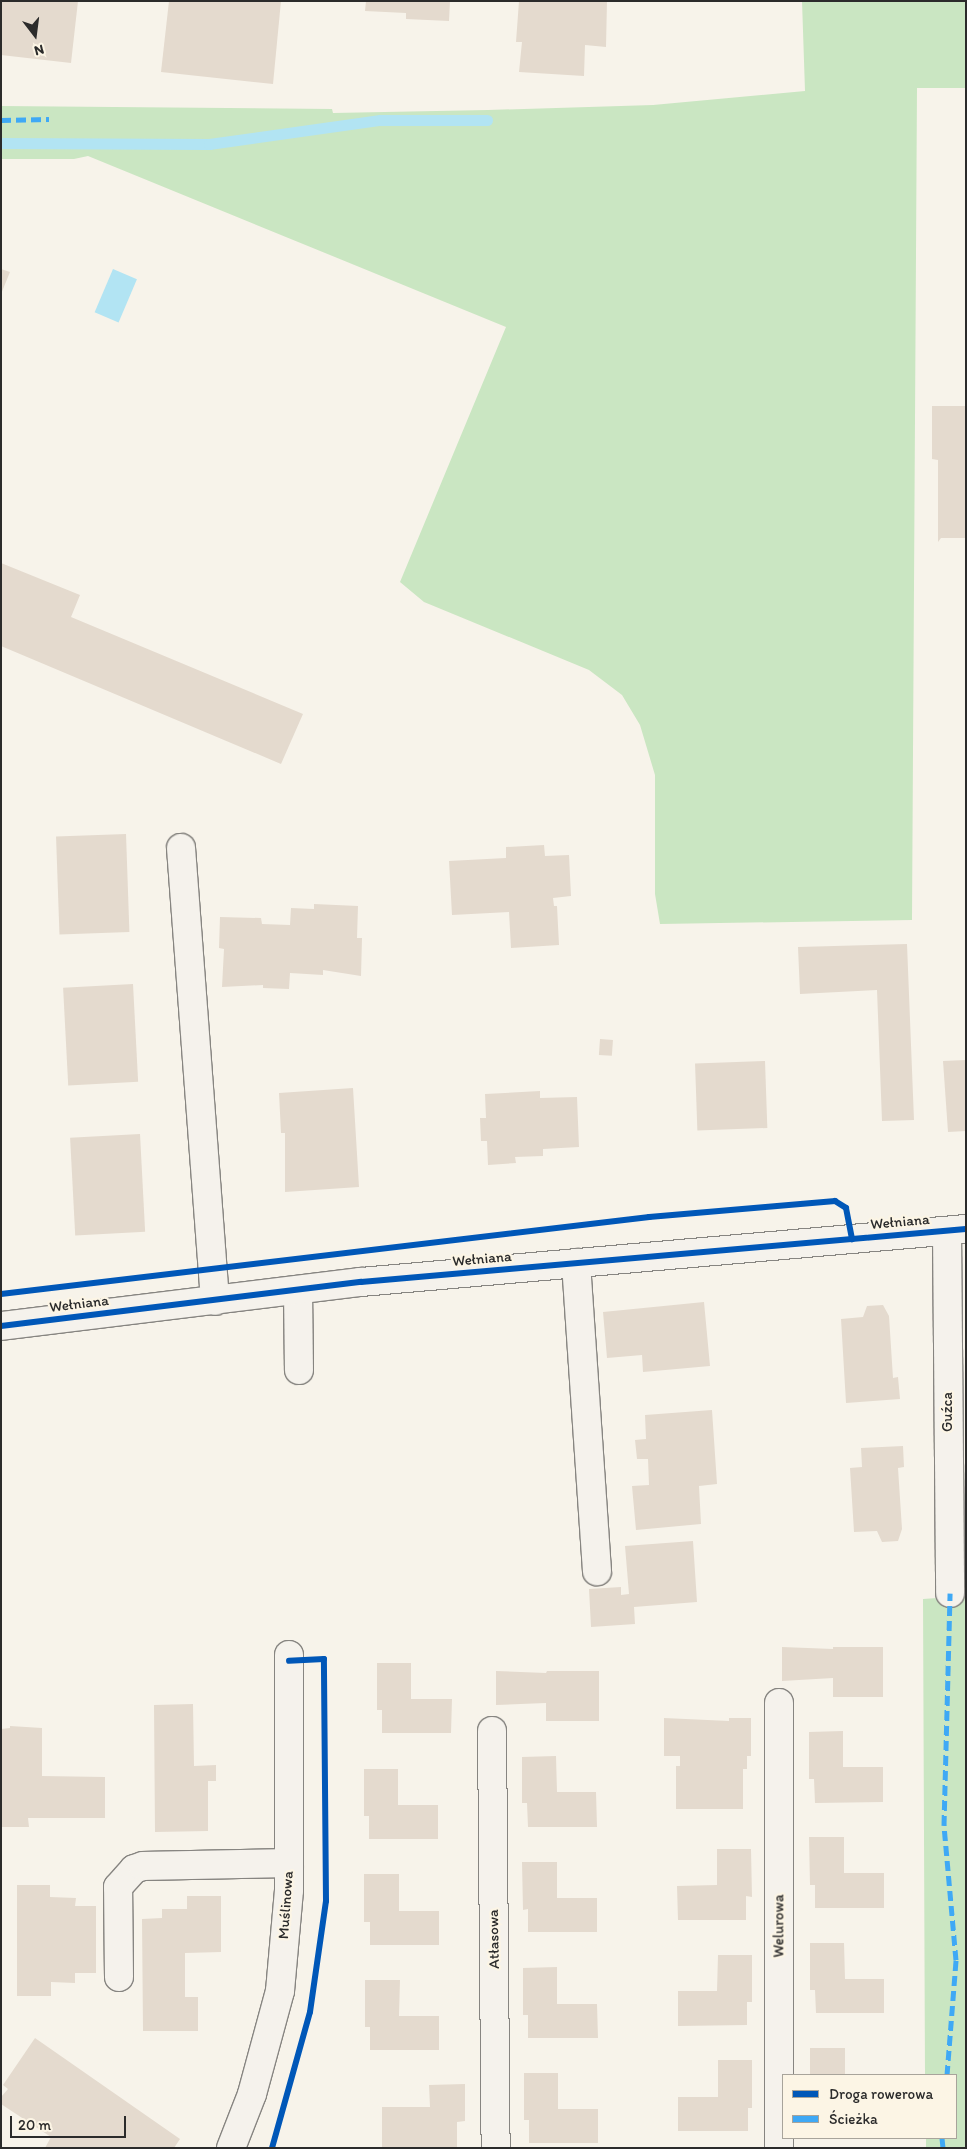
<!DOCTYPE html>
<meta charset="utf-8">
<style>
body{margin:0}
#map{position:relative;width:967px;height:2149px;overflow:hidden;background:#f7f3ea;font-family:Itim,sans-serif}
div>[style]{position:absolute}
.green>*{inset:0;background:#cae6c2}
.water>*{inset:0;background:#b2e4f3;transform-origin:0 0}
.stream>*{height:11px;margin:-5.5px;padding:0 5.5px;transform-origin:5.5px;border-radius:5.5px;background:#b2e4f3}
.building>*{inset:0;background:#e4dace;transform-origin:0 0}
.roads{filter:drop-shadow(1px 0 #878581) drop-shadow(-1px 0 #878581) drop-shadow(0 1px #878581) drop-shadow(0 -1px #878581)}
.minor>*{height:28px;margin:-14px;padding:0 14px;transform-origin:14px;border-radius:14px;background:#f5f2ec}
.quiet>*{height:5px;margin-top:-2.5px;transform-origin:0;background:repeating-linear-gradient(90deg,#3fa9f5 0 10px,transparent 0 15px)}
.cycleway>*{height:6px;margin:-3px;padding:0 3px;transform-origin:3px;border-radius:3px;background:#0057b8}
span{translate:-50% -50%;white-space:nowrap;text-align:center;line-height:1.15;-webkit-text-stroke:4.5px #fcf5e5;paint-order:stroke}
.street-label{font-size:15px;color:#2b2b2b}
.frame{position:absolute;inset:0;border:2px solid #2b2b2b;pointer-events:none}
.legend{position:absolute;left:782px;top:2074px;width:175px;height:65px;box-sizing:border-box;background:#fcf5e5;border:1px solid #a8a49b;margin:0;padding:6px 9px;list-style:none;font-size:15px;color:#2b2b2b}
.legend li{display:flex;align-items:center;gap:10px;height:25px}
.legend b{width:25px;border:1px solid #a8a49b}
.north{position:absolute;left:10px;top:10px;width:50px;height:50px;-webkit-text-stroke:4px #fcf5e5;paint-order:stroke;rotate:165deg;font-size:14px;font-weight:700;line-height:20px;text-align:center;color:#2b2b2b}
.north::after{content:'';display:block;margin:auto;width:18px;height:22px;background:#2b2b2b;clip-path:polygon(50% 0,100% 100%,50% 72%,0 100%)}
.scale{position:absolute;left:10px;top:2116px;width:116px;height:22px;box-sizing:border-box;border:2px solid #2b2b2b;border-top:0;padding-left:6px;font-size:15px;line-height:18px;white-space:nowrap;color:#2b2b2b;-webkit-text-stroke:4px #fcf5e5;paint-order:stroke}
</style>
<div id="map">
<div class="green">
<i style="clip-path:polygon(802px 1px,966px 1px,966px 88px,917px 88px,912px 920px,660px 924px,655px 894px,655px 775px,640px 725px,622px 695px,589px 670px,424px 602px,400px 582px,506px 327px,88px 156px,74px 159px,1px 159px,1px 106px,332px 109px,333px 113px,488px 110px,653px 105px,805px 91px)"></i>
<i style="clip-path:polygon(966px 1596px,966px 2148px,926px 2148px,926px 2138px,956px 2138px,956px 2075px,925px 2075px,923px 1599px)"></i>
</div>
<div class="water">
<i style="left:113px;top:269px;width:26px;height:47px;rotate:23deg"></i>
</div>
<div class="stream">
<i style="left:1px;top:143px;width:208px;rotate:0.3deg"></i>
<i style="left:209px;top:144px;width:173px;rotate:-8deg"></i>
<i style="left:380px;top:120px;width:107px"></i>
</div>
<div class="building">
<i style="clip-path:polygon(1px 1px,78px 1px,71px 63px,1px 55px)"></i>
<i style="clip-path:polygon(169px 1px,281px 1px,273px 84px,161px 72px)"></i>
<i style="clip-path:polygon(366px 1px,450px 1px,449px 21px,406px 19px,406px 13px,365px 11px)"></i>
<i style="clip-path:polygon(519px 1px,607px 1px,606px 47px,585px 45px,584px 76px,519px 72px,522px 42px,516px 42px)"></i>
<i style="clip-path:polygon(1px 269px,10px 272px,1px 294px)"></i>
<i style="clip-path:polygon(932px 406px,966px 406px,966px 538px,941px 538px,938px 542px,938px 460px,932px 459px)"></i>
<i style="clip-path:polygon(1px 563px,80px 595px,71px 617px,303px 714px,281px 764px,1px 646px)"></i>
<i style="left:126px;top:834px;width:98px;height:70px;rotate:88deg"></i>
<i style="clip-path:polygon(544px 845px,545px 856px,569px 855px,571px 896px,553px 898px,554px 906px,557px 906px,559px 945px,511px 948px,509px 912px,452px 915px,449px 861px,506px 858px,506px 847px)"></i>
<i style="clip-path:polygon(314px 904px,358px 906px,357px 938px,362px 938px,361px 976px,323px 970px,323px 975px,290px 973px,289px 989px,263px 988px,263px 985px,222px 987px,224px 949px,219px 948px,220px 917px,261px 918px,262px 924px,290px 925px,291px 908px,314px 909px)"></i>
<i style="clip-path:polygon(907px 944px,914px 1120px,882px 1121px,877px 990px,800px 994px,798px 947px)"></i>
<i style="left:133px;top:984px;width:98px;height:70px;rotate:87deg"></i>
<i style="left:600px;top:1039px;width:13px;height:16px;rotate:4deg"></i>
<i style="clip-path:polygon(966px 1060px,966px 1131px,948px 1132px,943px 1061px)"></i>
<i style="left:765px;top:1061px;width:67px;height:70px;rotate:88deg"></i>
<i style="clip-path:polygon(353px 1088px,359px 1187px,285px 1192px,285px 1133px,281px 1133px,279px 1093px)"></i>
<i style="clip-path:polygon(540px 1091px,540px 1098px,577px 1097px,579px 1147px,543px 1149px,543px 1156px,515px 1157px,516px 1163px,488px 1165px,487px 1141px,481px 1141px,480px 1118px,486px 1118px,485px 1094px)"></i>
<i style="left:140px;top:1134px;width:98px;height:70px;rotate:87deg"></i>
<i style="clip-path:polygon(704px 1302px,710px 1366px,643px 1372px,642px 1355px,607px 1358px,603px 1312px)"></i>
<i style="clip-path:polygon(883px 1305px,889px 1316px,893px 1378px,898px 1377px,900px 1399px,846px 1403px,841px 1319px,863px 1317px,867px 1306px)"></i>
<i style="clip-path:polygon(712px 1410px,717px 1484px,699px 1486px,701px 1524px,636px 1530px,632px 1486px,649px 1485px,648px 1459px,637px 1459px,635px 1440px,646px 1439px,645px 1415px)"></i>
<i style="clip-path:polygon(903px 1446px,904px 1467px,898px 1468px,902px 1529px,898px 1541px,882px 1542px,877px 1531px,854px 1532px,850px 1468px,862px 1467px,861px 1448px)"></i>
<i style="clip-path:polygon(693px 1541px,697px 1602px,634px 1607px,635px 1624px,591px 1627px,589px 1589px,621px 1587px,621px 1595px,629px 1594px,625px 1546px)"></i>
<i style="clip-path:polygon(782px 1647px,833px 1649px,833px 1647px,883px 1647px,883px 1697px,833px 1697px,833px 1678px,782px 1681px)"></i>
<i style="clip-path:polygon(377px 1663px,411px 1663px,411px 1699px,452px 1699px,451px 1733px,382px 1733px,382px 1710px,377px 1710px)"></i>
<i style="clip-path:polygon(496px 1671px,546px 1673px,547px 1671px,599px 1671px,599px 1721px,546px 1721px,546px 1703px,496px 1705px)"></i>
<i style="clip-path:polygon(193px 1704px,194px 1766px,216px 1765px,216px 1781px,208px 1781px,208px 1831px,155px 1832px,154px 1705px)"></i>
<i style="clip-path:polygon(664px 1718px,729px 1721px,729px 1718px,751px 1718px,751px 1756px,747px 1756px,747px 1769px,743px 1769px,743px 1809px,676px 1809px,676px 1766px,680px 1766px,680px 1756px,664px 1756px)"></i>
<i style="clip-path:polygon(10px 1726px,42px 1728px,42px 1776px,105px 1777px,105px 1818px,28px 1818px,29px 1827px,1px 1827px,1px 1729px,10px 1728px)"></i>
<i style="clip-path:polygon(843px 1731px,843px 1767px,883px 1767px,883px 1802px,815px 1803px,814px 1779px,809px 1779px,809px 1732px)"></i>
<i style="clip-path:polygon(556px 1756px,557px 1792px,596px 1792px,597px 1827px,528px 1827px,527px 1803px,522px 1803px,522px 1757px)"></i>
<i style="clip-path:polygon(364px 1769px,398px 1769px,398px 1805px,438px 1805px,438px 1839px,369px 1839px,369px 1816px,364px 1816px)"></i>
<i style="clip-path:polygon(809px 1837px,844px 1837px,844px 1873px,884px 1873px,884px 1908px,815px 1908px,815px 1885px,810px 1885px)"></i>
<i style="clip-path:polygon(717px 1849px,751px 1849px,752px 1897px,746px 1896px,746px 1920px,678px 1920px,677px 1886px,717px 1885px)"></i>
<i style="clip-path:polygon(522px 1862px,557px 1862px,557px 1898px,597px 1898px,597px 1932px,528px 1932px,528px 1909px,523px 1910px)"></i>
<i style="clip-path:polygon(364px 1874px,399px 1874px,399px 1911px,439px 1911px,439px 1945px,370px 1945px,370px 1922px,364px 1922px)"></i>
<i style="clip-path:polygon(17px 1885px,50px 1885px,50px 1897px,76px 1898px,75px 1906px,96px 1906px,96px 1973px,75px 1973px,75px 1983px,51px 1982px,51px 1996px,17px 1996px)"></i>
<i style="clip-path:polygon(187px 1896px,221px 1896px,221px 1952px,185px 1953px,185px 1997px,198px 1997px,198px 2031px,143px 2031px,142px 1919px,162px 1918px,162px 1909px,187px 1909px)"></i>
<i style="clip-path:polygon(810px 1943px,844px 1943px,845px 1979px,884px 1979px,884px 2013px,816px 2013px,815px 1990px,810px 1990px)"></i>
<i style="clip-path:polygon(718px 1955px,752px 1955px,752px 2002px,747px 2002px,747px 2025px,678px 2026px,678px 1991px,717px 1991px)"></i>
<i style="clip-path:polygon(557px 1967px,557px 2004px,597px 2004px,598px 2038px,528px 2038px,528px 2015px,523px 2015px,523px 1968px)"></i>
<i style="clip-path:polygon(365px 1980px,400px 1980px,399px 2016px,439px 2016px,439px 2050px,370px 2050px,370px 2027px,365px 2027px)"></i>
<i style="clip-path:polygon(35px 2038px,180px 2139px,174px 2148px,45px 2148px,51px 2137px,1px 2104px,1px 2097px,8px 2089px,3px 2085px)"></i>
<i style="left:810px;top:2048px;width:35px;height:27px"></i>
<i style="clip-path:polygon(718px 2060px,752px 2060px,752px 2108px,748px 2108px,748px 2131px,678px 2131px,678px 2097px,718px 2097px)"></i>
<i style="clip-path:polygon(524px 2073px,558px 2073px,558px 2109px,598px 2109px,598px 2143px,529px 2143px,529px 2120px,524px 2120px)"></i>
<i style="clip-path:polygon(465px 2084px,465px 2121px,457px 2122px,457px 2148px,382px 2148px,382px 2107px,430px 2107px,429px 2085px)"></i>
</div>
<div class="roads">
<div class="minor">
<i style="left:181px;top:848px;width:454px;rotate:85.7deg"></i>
<i style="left:947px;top:1231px;width:362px;rotate:89.5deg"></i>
<i style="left:576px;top:1263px;width:309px;rotate:86.1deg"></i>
<i style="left:298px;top:1290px;width:80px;rotate:89.3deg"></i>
<i style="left:1px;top:1326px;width:363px;rotate:-7deg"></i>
<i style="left:361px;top:1282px;width:607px;rotate:-5.01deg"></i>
<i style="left:779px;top:1703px;width:445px;rotate:90deg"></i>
<i style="left:492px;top:1731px;width:417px;rotate:89.5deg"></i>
<i style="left:119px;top:1977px;width:90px;rotate:-90.6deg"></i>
<i style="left:118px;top:1887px;width:24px;rotate:-48deg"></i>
<i style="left:134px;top:1869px;width:9px;rotate:-18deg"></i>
<i style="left:143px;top:1866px;width:146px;rotate:-1.2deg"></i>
<i style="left:231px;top:2148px;width:58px;rotate:-68.7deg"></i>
<i style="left:252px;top:2094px;width:107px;rotate:-74.8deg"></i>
<i style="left:280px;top:1991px;width:101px;rotate:-84.9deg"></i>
<i style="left:289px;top:1890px;width:235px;rotate:-90deg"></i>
</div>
</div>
<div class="quiet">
<i style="left:1px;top:120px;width:48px;rotate:-1.2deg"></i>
<i style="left:947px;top:2075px;width:115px;rotate:-85.5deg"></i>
<i style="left:956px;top:1960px;width:136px;rotate:-95.1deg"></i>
<i style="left:944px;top:1825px;width:232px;rotate:-88.5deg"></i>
<i style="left:942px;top:2138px;width:10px;rotate:84deg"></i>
</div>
<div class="cycleway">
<i style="left:1px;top:1294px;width:653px;rotate:-6.78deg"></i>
<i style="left:649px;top:1217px;width:187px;rotate:-4.9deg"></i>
<i style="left:835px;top:1201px;width:13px;rotate:32deg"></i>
<i style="left:846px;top:1208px;width:32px;rotate:79deg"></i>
<i style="left:1px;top:1326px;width:363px;rotate:-7deg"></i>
<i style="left:361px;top:1282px;width:607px;rotate:-5.01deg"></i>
<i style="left:272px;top:2148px;width:141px;rotate:-74.4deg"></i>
<i style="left:310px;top:2012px;width:112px;rotate:-81.8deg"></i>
<i style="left:326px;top:1901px;width:242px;rotate:-90.5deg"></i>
<i style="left:324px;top:1659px;width:35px;rotate:177deg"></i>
</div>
<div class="street-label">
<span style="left:900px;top:1222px;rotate:-5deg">Wełniana</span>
<span style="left:482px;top:1259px;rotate:-5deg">Wełniana</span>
<span style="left:79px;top:1304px;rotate:-7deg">Wełniana</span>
<span style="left:948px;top:1412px;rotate:-90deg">Guźca</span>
<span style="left:286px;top:1905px;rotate:-86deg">Muślinowa</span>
<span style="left:779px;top:1926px;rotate:-90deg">Welurowa</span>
<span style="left:494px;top:1939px;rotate:-91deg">Atłasowa</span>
</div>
<div class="frame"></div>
<ul class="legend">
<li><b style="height:6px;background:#0057b8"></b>Droga rowerowa</li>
<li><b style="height:6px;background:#3fa9f5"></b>Ścieżka</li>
</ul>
<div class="north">N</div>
<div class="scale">20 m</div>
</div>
